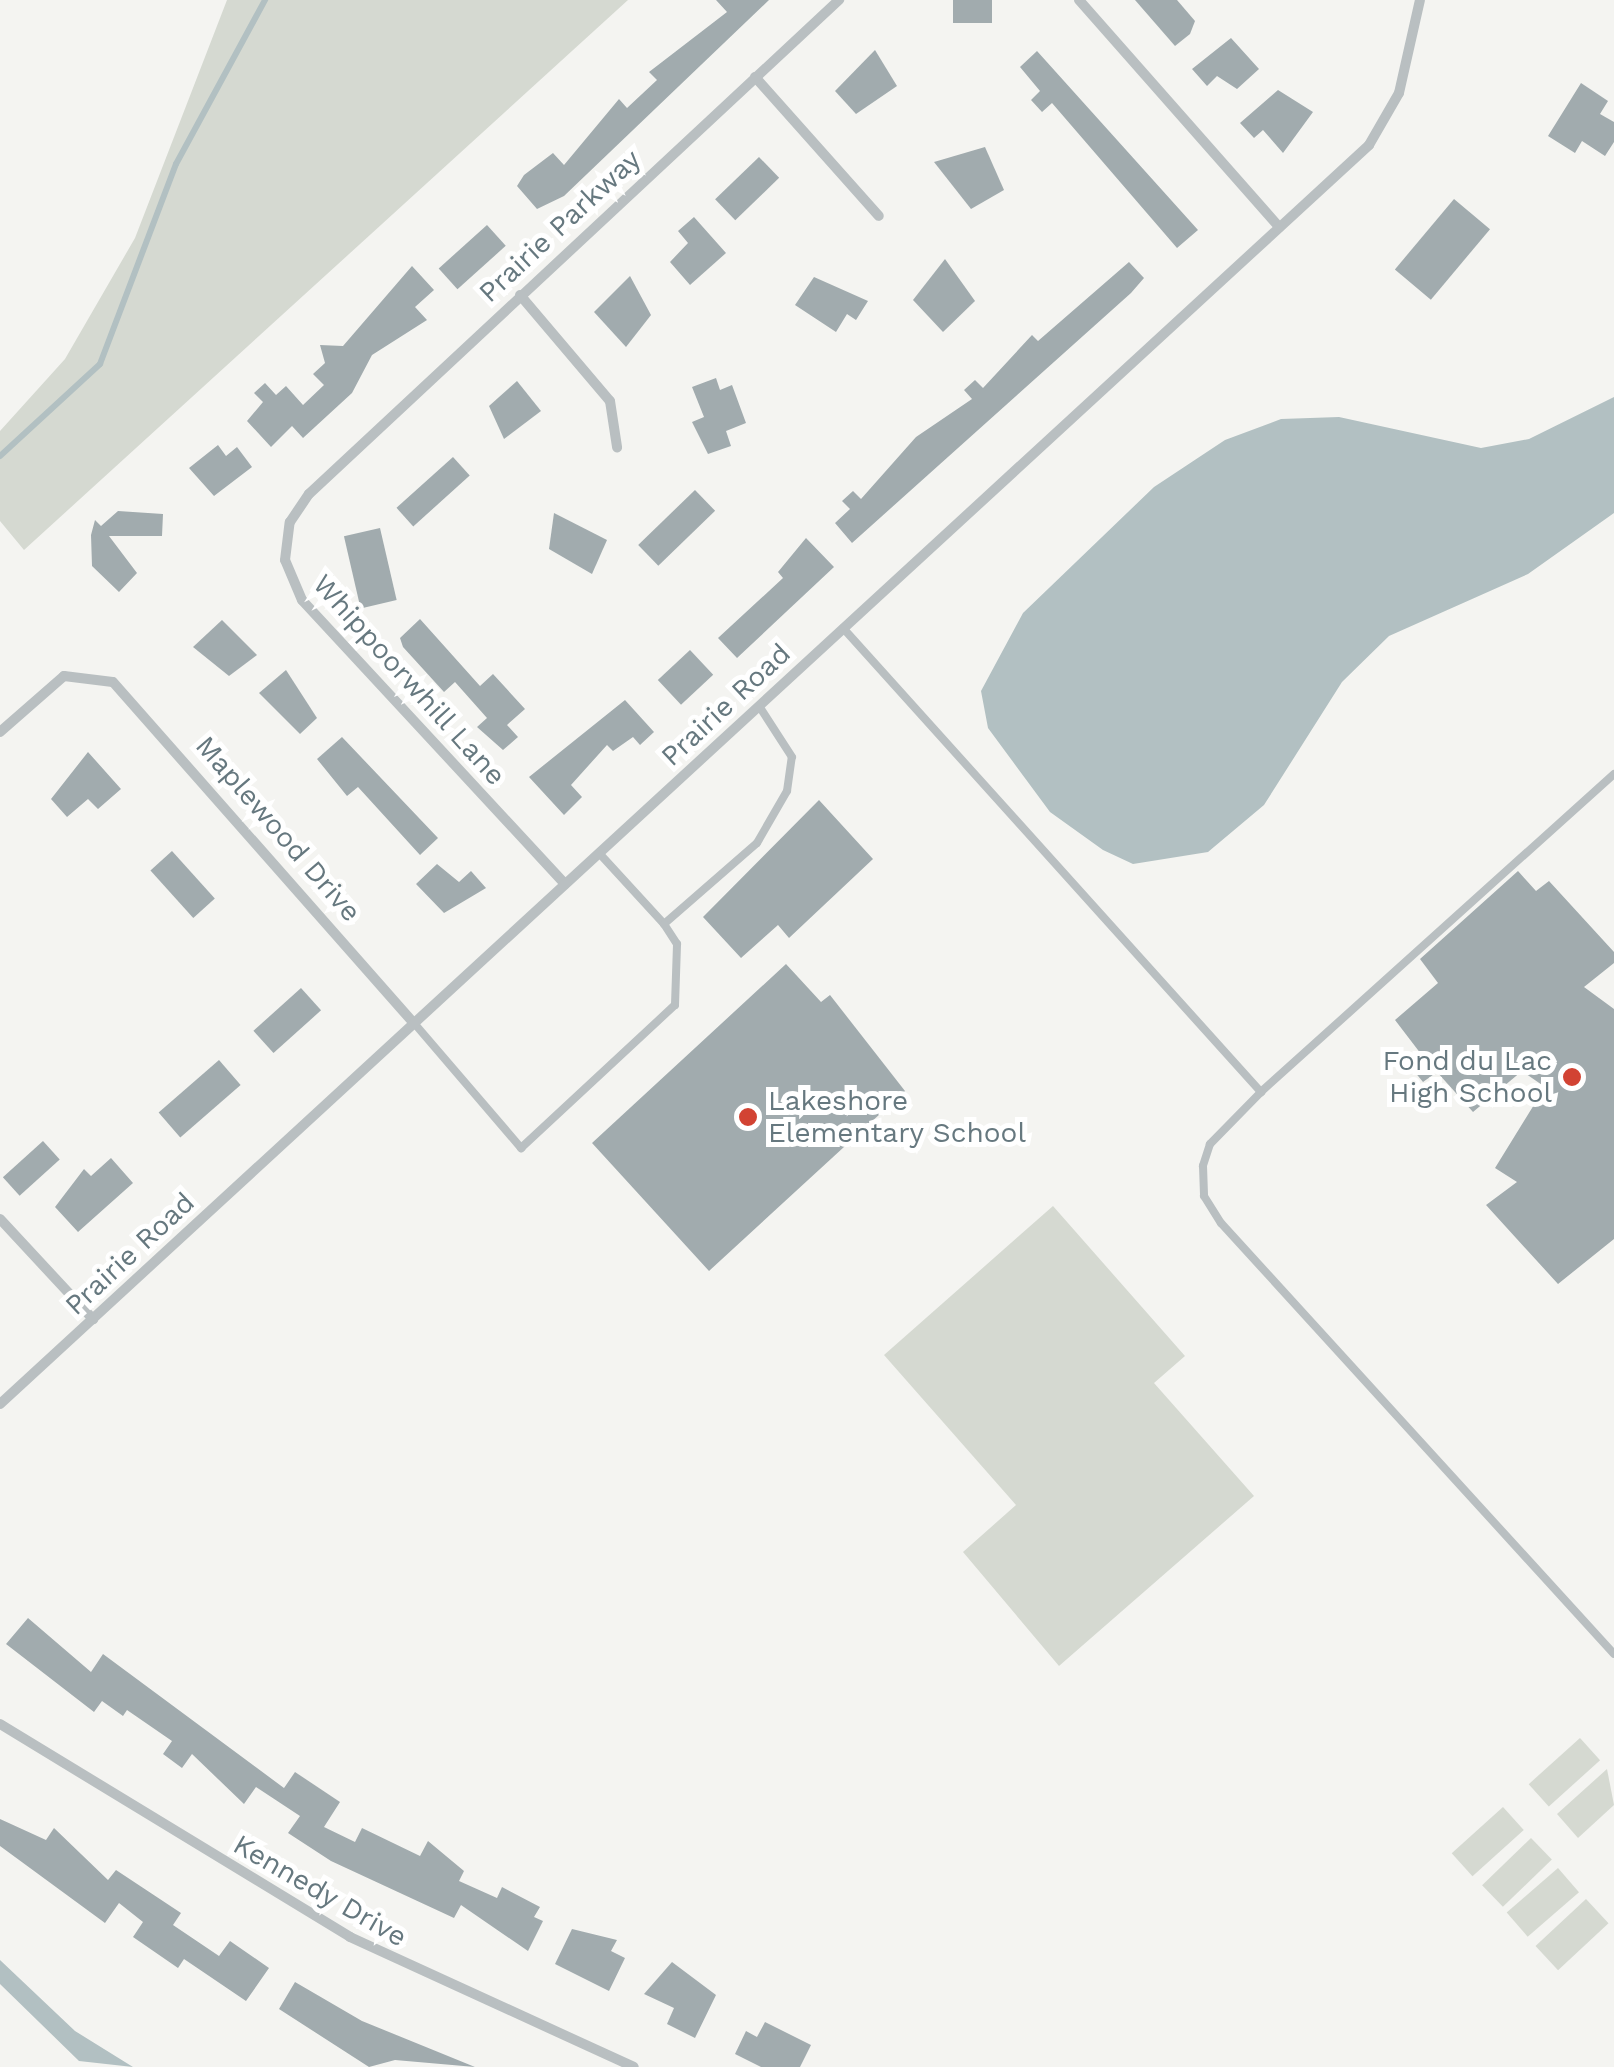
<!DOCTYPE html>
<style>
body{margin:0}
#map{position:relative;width:1614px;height:2067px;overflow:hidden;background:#f4f4f1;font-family:"Work Sans",sans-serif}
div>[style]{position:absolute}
.green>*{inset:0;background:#d5d9d1;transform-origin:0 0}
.water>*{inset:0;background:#b2c0c2}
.stream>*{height:6px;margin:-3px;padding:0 3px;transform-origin:3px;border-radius:3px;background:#b2c0c2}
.building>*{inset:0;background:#a1abae;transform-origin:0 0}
.lane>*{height:8px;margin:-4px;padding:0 4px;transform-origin:4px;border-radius:4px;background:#b9bfc1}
.street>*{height:10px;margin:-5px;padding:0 5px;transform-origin:5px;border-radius:5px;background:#b9bfc1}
.dots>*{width:28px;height:28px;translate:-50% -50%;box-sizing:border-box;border:5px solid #fff;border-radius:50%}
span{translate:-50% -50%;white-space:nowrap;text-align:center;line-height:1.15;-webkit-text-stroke:10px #fff;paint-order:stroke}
.street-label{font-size:28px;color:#66787f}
.poi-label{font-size:28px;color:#66787f}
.right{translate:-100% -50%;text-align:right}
.left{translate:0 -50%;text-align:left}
</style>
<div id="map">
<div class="green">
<i style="clip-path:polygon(227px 0,628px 0,24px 550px,0 521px,0 431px,65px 359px,135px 238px)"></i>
<i style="clip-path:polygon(1053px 1206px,1185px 1356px,1154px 1383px,1254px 1496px,1059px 1666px,963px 1552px,1016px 1505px,884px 1355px)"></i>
<i style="left:1580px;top:1738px;width:30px;height:69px;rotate:48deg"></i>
<i style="clip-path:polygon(1607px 1769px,1614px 1805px,1578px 1838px,1557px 1814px)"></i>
<i style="left:1503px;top:1807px;width:31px;height:69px;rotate:48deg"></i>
<i style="left:1531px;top:1838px;width:30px;height:68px;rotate:46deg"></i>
<i style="left:1558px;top:1868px;width:32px;height:68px;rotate:49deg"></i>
<i style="left:1586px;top:1899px;width:33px;height:69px;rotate:47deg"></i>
</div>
<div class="water">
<i style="clip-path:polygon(1614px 397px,1614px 513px,1528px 574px,1389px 636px,1342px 682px,1264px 805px,1208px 852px,1133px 864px,1103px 850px,1050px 812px,988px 728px,981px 691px,1023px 613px,1154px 487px,1225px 440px,1281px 419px,1339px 417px,1481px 448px,1529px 439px)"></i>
<i style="clip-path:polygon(0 1960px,75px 2031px,133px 2067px,79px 2061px,0 1984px)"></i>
</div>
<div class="stream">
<i style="left:0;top:456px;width:136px;rotate:-42.6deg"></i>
<i style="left:100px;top:364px;width:214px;rotate:-69.2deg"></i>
<i style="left:176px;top:164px;width:187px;rotate:-61.5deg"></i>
</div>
<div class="building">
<i style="clip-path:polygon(716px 0,769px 0,564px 196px,537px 209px,517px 186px,524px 175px,553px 153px,564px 165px,619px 99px,627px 108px,657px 80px,649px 72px,727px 12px)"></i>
<i style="left:953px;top:0;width:39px;height:23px"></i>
<i style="clip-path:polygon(1135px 0,1177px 0,1195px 21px,1190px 34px,1175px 46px)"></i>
<i style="clip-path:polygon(1231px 38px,1259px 69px,1237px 89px,1217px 76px,1207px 86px,1192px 69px)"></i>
<i style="clip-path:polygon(875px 50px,897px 86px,856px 114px,835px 91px)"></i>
<i style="clip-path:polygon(1037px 51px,1198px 230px,1177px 248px,1052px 103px,1042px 112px,1031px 100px,1040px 91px,1020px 67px)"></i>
<i style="clip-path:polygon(1581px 83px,1608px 101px,1600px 114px,1614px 122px,1614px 142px,1605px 156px,1582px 141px,1575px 153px,1548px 136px)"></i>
<i style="clip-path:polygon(1278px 90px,1313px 112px,1283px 153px,1263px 130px,1254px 138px,1240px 123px)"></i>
<i style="clip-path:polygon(985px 147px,1004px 190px,971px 209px,934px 162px)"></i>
<i style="left:759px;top:157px;width:29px;height:61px;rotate:46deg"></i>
<i style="left:1454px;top:199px;width:47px;height:92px;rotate:40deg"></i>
<i style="clip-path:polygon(694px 217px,726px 253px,690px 285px,670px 262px,688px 243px,678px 231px)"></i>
<i style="left:487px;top:225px;width:28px;height:65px;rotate:48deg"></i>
<i style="clip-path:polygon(945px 259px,975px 301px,943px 332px,913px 300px)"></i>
<i style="clip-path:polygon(1129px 262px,1144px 278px,1131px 293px,852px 543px,835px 523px,850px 509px,842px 501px,853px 491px,861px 499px,916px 437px,972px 399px,964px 390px,975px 380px,983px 388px,1032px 335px,1038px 341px)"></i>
<i style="clip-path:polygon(412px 266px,434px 290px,415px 307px,427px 320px,372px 355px,352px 393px,303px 438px,292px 426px,271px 447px,247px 421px,263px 402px,254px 393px,265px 383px,276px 395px,286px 386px,303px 405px,324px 385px,313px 374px,325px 363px,320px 345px,343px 346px)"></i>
<i style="clip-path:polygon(630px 276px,651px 315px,626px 347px,594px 312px)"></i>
<i style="clip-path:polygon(814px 277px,868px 301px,856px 320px,847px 314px,836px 332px,795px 305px)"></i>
<i style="clip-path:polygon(716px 378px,720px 390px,732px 385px,746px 423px,726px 431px,731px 446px,708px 454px,692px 422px,704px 417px,692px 387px)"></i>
<i style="clip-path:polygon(517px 381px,541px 411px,504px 439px,489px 406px)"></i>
<i style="clip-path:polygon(218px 445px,226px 456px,237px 447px,252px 467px,214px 496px,189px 468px)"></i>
<i style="left:453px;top:457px;width:25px;height:76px;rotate:48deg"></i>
<i style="left:695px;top:490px;width:29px;height:79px;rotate:46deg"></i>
<i style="clip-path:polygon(118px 511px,163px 514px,162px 536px,109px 536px,137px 573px,119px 592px,92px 566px,91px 535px,95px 520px,101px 526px)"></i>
<i style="clip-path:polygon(554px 513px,607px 540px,592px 574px,549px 549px)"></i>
<i style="left:380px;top:528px;width:74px;height:37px;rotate:77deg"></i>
<i style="clip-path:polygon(806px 538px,834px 567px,737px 658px,718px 638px,783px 578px,778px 572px)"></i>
<i style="clip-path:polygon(420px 619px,480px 686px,493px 674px,525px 709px,507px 725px,518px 737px,503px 750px,477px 727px,487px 718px,455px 682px,444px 692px,403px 647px,400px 638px)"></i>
<i style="clip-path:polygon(222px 620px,257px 655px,229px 676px,193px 647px)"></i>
<i style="left:690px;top:650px;width:34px;height:44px;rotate:47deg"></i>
<i style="clip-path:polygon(286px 670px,317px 718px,300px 734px,259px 693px)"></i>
<i style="clip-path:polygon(625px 700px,654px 732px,640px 745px,633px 737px,613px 751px,607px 745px,571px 785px,582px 797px,564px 815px,529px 777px)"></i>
<i style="clip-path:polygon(342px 737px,438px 838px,420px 855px,358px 787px,347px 796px,317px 759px)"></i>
<i style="clip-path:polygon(88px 752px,121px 789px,98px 809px,88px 799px,67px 817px,51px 799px)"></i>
<i style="clip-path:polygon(819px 800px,873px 859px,789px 938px,778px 925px,741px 958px,703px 917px)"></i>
<i style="left:172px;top:851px;width:64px;height:29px;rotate:48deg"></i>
<i style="clip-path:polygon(437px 864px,459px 882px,471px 871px,486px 888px,444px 913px,416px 884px)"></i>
<i style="clip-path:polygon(1518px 871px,1536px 891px,1549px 881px,1614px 952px,1614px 963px,1584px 987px,1614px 1009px,1614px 1239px,1558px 1284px,1486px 1205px,1517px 1182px,1495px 1168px,1545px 1087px,1522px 1071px,1473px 1112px,1437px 1072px,1423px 1082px,1409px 1065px,1421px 1054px,1395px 1020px,1438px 983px,1420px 959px)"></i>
<i style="clip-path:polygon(786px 964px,821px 1002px,830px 995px,905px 1091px,709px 1271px,592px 1143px)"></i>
<i style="left:301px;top:988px;width:30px;height:64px;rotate:48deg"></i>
<i style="left:219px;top:1060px;width:33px;height:80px;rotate:49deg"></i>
<i style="left:43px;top:1141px;width:25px;height:54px;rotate:48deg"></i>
<i style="clip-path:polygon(111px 1158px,133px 1183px,78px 1232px,55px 1207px,84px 1169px,91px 1176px)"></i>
<i style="clip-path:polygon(28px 1618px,91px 1672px,103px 1654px,284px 1788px,295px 1772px,340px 1802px,324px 1827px,355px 1842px,362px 1828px,420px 1856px,428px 1841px,464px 1871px,459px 1881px,497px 1898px,502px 1887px,540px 1907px,534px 1917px,543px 1921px,528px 1951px,461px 1905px,454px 1918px,331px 1861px,288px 1833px,300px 1816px,256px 1787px,244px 1804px,192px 1754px,182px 1768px,163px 1754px,172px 1741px,127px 1710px,123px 1716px,102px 1701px,94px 1712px,6px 1644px)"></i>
<i style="clip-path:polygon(0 1819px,46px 1840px,54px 1828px,108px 1880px,116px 1870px,181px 1913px,173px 1925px,219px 1956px,230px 1941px,269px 1968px,246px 2001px,184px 1959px,178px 1968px,133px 1937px,143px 1922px,119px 1903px,105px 1923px,0 1846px)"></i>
<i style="clip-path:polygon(572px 1929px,617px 1940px,611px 1951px,625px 1958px,609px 1991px,555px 1964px)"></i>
<i style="clip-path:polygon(672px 1962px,716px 1995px,695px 2038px,667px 2024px,674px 2008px,644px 1994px)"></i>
<i style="clip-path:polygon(295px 1982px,362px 2021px,475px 2067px,395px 2060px,369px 2067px,279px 2009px)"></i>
<i style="clip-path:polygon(765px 2022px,811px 2045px,800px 2067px,761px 2067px,735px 2054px,746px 2031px,757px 2037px)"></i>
</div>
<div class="lane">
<i style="left:843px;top:628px;width:625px;rotate:47.99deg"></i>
<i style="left:1614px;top:774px;width:475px;rotate:138deg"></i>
<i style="left:1261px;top:1092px;width:73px;rotate:134.4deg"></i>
<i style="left:1210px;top:1144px;width:23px;rotate:108deg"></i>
<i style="left:1203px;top:1166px;width:30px;rotate:88deg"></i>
<i style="left:1204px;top:1196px;width:32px;rotate:58deg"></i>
<i style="left:1221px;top:1223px;width:583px;rotate:47.64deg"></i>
<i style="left:599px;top:853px;width:96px;rotate:47.5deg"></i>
<i style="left:664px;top:924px;width:123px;rotate:-41.1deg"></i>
<i style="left:757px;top:843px;width:60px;rotate:-60deg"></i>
<i style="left:787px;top:791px;width:34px;rotate:-82deg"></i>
<i style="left:792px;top:757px;width:61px;rotate:-122.9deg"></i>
<i style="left:414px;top:1023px;width:165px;rotate:49.4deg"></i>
<i style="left:521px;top:1148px;width:210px;rotate:-42.9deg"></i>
<i style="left:675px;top:1005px;width:61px;rotate:-88.1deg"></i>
<i style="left:677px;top:944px;width:24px;rotate:-123deg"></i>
</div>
<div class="street">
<i style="left:1079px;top:0;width:303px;rotate:48.6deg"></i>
<i style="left:755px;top:77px;width:186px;rotate:48.3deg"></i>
<i style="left:520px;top:295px;width:139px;rotate:49.7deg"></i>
<i style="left:610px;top:401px;width:47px;rotate:81.3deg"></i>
<i style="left:0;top:732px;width:85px;rotate:-41.2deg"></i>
<i style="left:64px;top:676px;width:49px;rotate:7deg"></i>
<i style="left:113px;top:682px;width:455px;rotate:48.6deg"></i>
<i style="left:565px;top:884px;width:387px;rotate:-132.8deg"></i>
<i style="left:302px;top:600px;width:43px;rotate:-113deg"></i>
<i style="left:285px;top:560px;width:38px;rotate:-83deg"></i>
<i style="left:290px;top:522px;width:34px;rotate:-56deg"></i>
<i style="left:309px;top:494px;width:725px;rotate:-42.99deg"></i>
<i style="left:0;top:1219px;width:137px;rotate:47.1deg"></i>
<i style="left:0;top:1404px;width:1860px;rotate:-42.6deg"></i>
<i style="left:1369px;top:145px;width:60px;rotate:-60deg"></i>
<i style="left:1399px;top:93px;width:95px;rotate:-77.3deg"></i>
<i style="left:0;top:1724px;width:410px;rotate:31.3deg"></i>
<i style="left:350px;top:1937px;width:312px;rotate:24.6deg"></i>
</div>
<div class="dots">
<i style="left:1572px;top:1077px;background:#d24333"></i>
<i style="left:748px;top:1117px;background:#d24333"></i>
</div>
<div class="street-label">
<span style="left:560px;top:226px;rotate:-43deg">Prairie Parkway</span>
<span style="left:409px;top:680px;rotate:48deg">Whippoorwhill Lane</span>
<span style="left:726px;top:705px;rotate:-43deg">Prairie Road</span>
<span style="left:278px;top:829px;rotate:49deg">Maplewood Drive</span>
<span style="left:130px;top:1254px;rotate:-43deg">Prairie Road</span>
<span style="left:320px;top:1891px;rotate:30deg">Kennedy Drive</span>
</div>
<div class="poi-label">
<span class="right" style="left:1552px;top:1077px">Fond du Lac<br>High School</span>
<span class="left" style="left:768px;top:1117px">Lakeshore<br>Elementary School</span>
</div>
</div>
